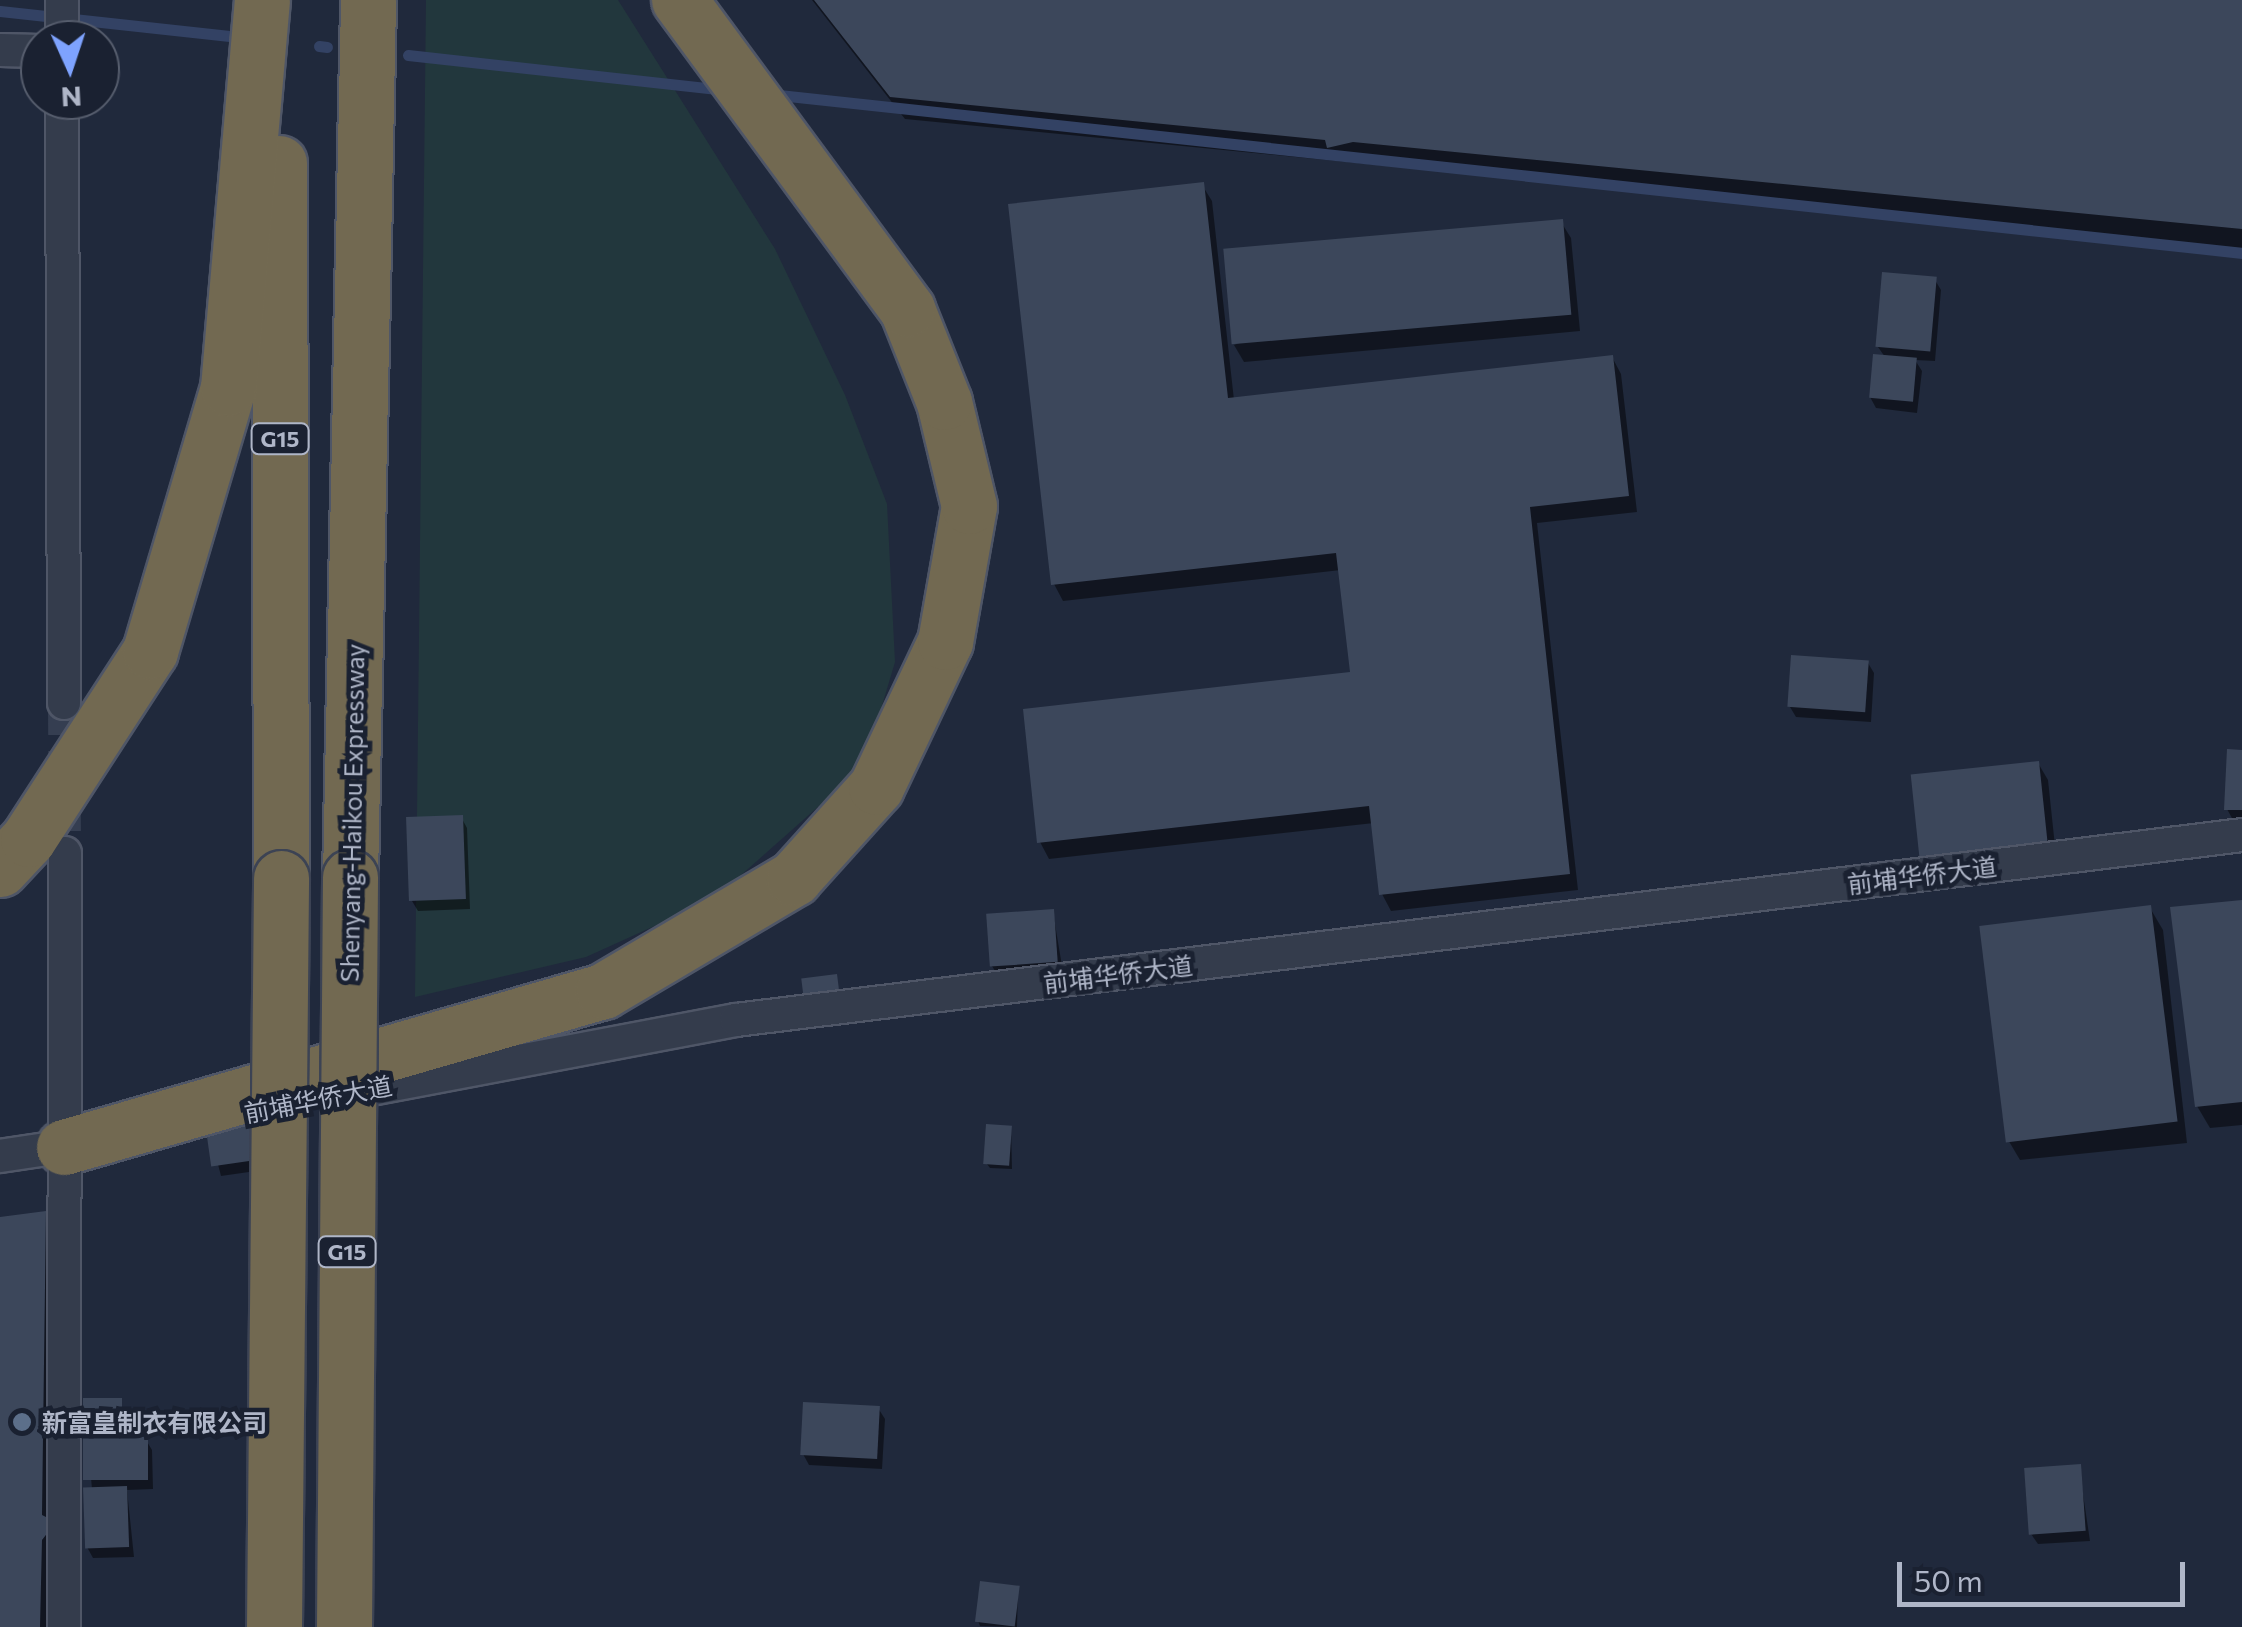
<!DOCTYPE html>
<meta charset="utf-8">
<style>
body{margin:0}
#map{position:relative;width:2242px;height:1627px;overflow:hidden;background:#20293c;font-family:Commissioner,"Noto Sans SC",sans-serif}
div>[style]{position:absolute}
.green>*{inset:0;background:#22373d}
.shadow>*{inset:0;background:#0007}
.stream>*{height:11px;margin:-5.5px;padding:0 5.5px;transform-origin:5.5px;border-radius:5.5px;background:#334264}
.building>*{inset:0;background:#3c475b;transform-origin:0 0}
.minor-tunnel>*{height:32px;margin-top:-16px;transform-origin:0;background:repeating-linear-gradient(90deg,#353e51 0 32px,transparent 0 48px)}
.roads{filter:drop-shadow(2px 0 #4f5667) drop-shadow(-2px 0 #4f5667) drop-shadow(0 2px #4f5667) drop-shadow(0 -2px #4f5667)}
.minor>*{height:32px;margin:-16px;padding:0 16px;transform-origin:16px;border-radius:16px;background:#343c4c}
.motorway>*{height:55px;margin:-27.5px;padding:0 27.5px;transform-origin:27.5px;border-radius:27.5px;background:#726951}
.bridges{filter:drop-shadow(2px 0 #3c4354) drop-shadow(-2px 0 #3c4354) drop-shadow(0 2px #3c4354) drop-shadow(0 -2px #3c4354)}
.motorway-bridge>*{height:55px;margin:-27.5px;padding:0 27.5px;transform-origin:27.5px;border-radius:27.5px;background:#726951}
.dots>*{width:28px;height:28px;translate:-50% -50%;box-sizing:border-box;border:5px solid #1a2131;border-radius:50%}
span{translate:-50% -50%;white-space:nowrap;text-align:center;line-height:1.15;-webkit-text-stroke:9px #1a2131;paint-order:stroke}
.shield-label span{padding:2px 8px;background:#1a2131;border:2px solid;border-radius:8px;-webkit-text-stroke-width:0}
.shield-label{font-size:22px;color:#afb6c8;font-weight:700}
.street-label{font-size:25px;color:#afb6c8}
.poi-label{font-size:25px;color:#afb6c8;font-weight:700}
.left{translate:0 -50%;text-align:left}
.north{position:absolute;left:20px;top:20px;width:100px;height:100px;box-sizing:border-box;background:#1a2131;border:2px solid #565d6d;border-radius:50%;rotate:177deg;font-size:28px;font-weight:700;line-height:40px;text-align:center;color:#afb6c8}
.north::after{content:'';display:block;margin:auto;width:35px;height:45px;background:#7ea3ff;clip-path:polygon(50% 0,100% 100%,50% 72%,0 100%)}
.scale{position:absolute;left:1897px;top:1562px;width:288px;height:45px;box-sizing:border-box;border:5px solid #afb6c8;border-top:0;padding-left:12px;font-size:30px;line-height:35px;white-space:nowrap;color:#afb6c8;-webkit-text-stroke:8px #1a2131;paint-order:stroke}
</style>
<div id="map">
<div class="green">
<i style="clip-path:polygon(426px 0,618px 0,775px 249px,845px 395px,887px 504px,895px 662px,864px 766px,714px 899px,586px 957px,415px 997px)"></i>
</div>
<div class="shadow">
<i style="clip-path:polygon(812px 0,2242px 0,2242px 249px,905px 119px)"></i>
<i style="clip-path:polygon(1202px 185px,1212px 201px,1234px 400px,1612px 357px,1621px 374px,1637px 512px,1537px 523px,1578px 890px,1391px 911px,1382px 894px,1374px 823px,1049px 859px,1040px 842px,1353px 674px,1341px 570px,1063px 601px,1054px 584px)"></i>
<i style="clip-path:polygon(1561px 222px,1571px 238px,1580px 331px,1244px 362px,1234px 345px)"></i>
<i style="clip-path:polygon(1935px 280px,1941px 290px,1935px 361px,1915px 360px,1922px 371px,1917px 413px,1876px 408px,1870px 397px,1885px 357px,1878px 347px)"></i>
<i style="clip-path:polygon(1868px 663px,1874px 673px,1871px 722px,1796px 717px,1790px 707px)"></i>
<i style="clip-path:polygon(2242px 752px,2242px 820px,2233px 820px,2227px 809px)"></i>
<i style="clip-path:polygon(2038px 763px,2048px 780px,2057px 865px,1933px 879px)"></i>
<i style="clip-path:polygon(461px 817px,467px 828px,470px 909px,418px 911px,412px 901px)"></i>
<i style="clip-path:polygon(2242px 903px,2242px 1125px,2210px 1128px,2197px 1106px)"></i>
<i style="clip-path:polygon(2150px 908px,2163px 930px,2187px 1143px,2020px 1160px,2007px 1138px)"></i>
<i style="clip-path:polygon(1053px 912px,1063px 972px,998px 976px,992px 966px)"></i>
<i style="clip-path:polygon(1011px 1128px,1012px 1169px,990px 1168px,987px 1164px)"></i>
<i style="clip-path:polygon(209px 1129px,264px 1170px,221px 1176px)"></i>
<i style="clip-path:polygon(45px 1214px,57px 1236px,52px 1627px,0 1627px,0 1220px)"></i>
<i style="clip-path:polygon(120px 1400px,123px 1440px,146px 1440px,152px 1450px,153px 1489px,127px 1490px,134px 1557px,93px 1558px,87px 1547px,92px 1489px,87px 1434px)"></i>
<i style="clip-path:polygon(878px 1408px,885px 1419px,882px 1469px,809px 1465px,803px 1454px)"></i>
<i style="clip-path:polygon(2079px 1467px,2090px 1541px,2038px 1544px,2031px 1534px)"></i>
<i style="clip-path:polygon(1018px 1588px,1017px 1627px,980px 1626px,978px 1621px)"></i>
</div>
<div class="stream">
<i style="left:0;top:11px;width:240px;rotate:6.2deg"></i>
<i style="left:319px;top:46px;width:8px;rotate:7deg"></i>
<i style="left:408px;top:55px;width:311px;rotate:6.3deg"></i>
<i style="left:779px;top:95px;width:1472px;rotate:6.16deg"></i>
</div>
<div class="building">
<i style="clip-path:polygon(814px 0,2242px 0,2242px 229px,1353px 142px,1327px 148px,1325px 140px,890px 97px)"></i>
<i style="clip-path:polygon(1204px 182px,1228px 398px,1613px 355px,1629px 496px,1530px 507px,1570px 874px,1379px 895px,1369px 806px,1037px 843px,1023px 709px,1350px 672px,1336px 553px,1051px 585px,1008px 204px)"></i>
<i style="left:1563px;top:219px;width:96px;height:341px;rotate:85deg"></i>
<i style="left:1882px;top:272px;width:55px;height:75px;rotate:5deg"></i>
<i style="left:1873px;top:354px;width:44px;height:44px;rotate:5deg"></i>
<i style="left:1791px;top:655px;width:78px;height:52px;rotate:4deg"></i>
<i style="clip-path:polygon(2227px 749px,2242px 750px,2242px 810px,2224px 810px)"></i>
<i style="left:2039px;top:761px;width:89px;height:129px;rotate:84deg"></i>
<i style="left:463px;top:815px;width:84px;height:57px;rotate:88deg"></i>
<i style="clip-path:polygon(2242px 900px,2242px 1102px,2195px 1107px,2170px 907px)"></i>
<i style="left:2151px;top:905px;width:218px;height:173px;rotate:83deg"></i>
<i style="left:1054px;top:909px;width:53px;height:68px;rotate:86deg"></i>
<i style="left:837px;top:974px;width:33px;height:36px;rotate:83deg"></i>
<i style="left:254px;top:1119px;width:41px;height:49px;rotate:82deg"></i>
<i style="left:986px;top:1124px;width:26px;height:40px;rotate:4deg"></i>
<i style="clip-path:polygon(46px 1211px,42px 1515px,56px 1522px,42px 1540px,40px 1627px,0 1627px,0 1217px)"></i>
<i style="left:122px;top:1398px;width:36px;height:39px;rotate:90deg"></i>
<i style="left:803px;top:1402px;width:77px;height:53px;rotate:3deg"></i>
<i style="left:83px;top:1437px;width:65px;height:43px"></i>
<i style="left:2081px;top:1464px;width:67px;height:57px;rotate:86deg"></i>
<i style="left:127px;top:1486px;width:61px;height:44px;rotate:88deg"></i>
<i style="left:980px;top:1581px;width:40px;height:41px;rotate:7deg"></i>
</div>
<div class="minor-tunnel">
<i style="left:64px;top:703px;width:150px;rotate:89.6deg"></i>
</div>
<div class="roads">
<div class="minor">
<i style="left:62px;top:40px;width:40px;rotate:-90deg"></i>
<i style="left:0;top:50px;width:40px;rotate:1.4deg"></i>
<i style="left:62px;top:100px;width:603px;rotate:89.81deg"></i>
<i style="left:334px;top:1096px;width:409px;rotate:-10.7deg"></i>
<i style="left:736px;top:1020px;width:1517px;rotate:-7deg"></i>
<i style="left:0;top:1156px;width:81px;rotate:-8.5deg"></i>
<i style="left:64px;top:1627px;width:774px;rotate:-89.93deg"></i>
</div>
<div class="motorway">
<i style="left:279px;top:163px;width:715px;rotate:89.84deg"></i>
<i style="left:0;top:869px;width:41px;rotate:-47deg"></i>
<i style="left:28px;top:839px;width:224px;rotate:-57deg"></i>
<i style="left:150px;top:651px;width:274px;rotate:-73.5deg"></i>
<i style="left:228px;top:388px;width:389px;rotate:-85deg"></i>
<i style="left:350px;top:877px;width:877px;rotate:-88.82deg"></i>
<i style="left:64px;top:1147px;width:561px;rotate:-16.14deg"></i>
<i style="left:603px;top:991px;width:222px;rotate:-30.6deg"></i>
<i style="left:794px;top:878px;width:122px;rotate:-48deg"></i>
<i style="left:876px;top:787px;width:161px;rotate:-64.6deg"></i>
<i style="left:945px;top:642px;width:138px;rotate:-80deg"></i>
<i style="left:969px;top:506px;width:107px;rotate:-103.5deg"></i>
<i style="left:944px;top:402px;width:100px;rotate:-111.7deg"></i>
<i style="left:907px;top:309px;width:384px;rotate:-126.4deg"></i>
</div>
</div>
<div class="bridges">
<div class="motorway-bridge">
<i style="left:274px;top:1627px;width:749px;rotate:-89.46deg"></i>
<i style="left:344px;top:1627px;width:750px;rotate:-89.54deg"></i>
</div>
</div>
<div class="dots">
<i style="left:22px;top:1422px;background:#5c6f8a"></i>
</div>
<div class="shield-label">
<span style="left:280px;top:439px">G15</span>
<span style="left:347px;top:1252px">G15</span>
</div>
<div class="street-label">
<span style="left:352px;top:813px;rotate:-89deg">Shenyang-Haikou Expressway</span>
<span style="left:1922px;top:875px;rotate:-7deg">前埔华侨大道</span>
<span style="left:1118px;top:974px;rotate:-7deg">前埔华侨大道</span>
<span style="left:318px;top:1099px;rotate:-11deg">前埔华侨大道</span>
</div>
<div class="poi-label">
<span class="left" style="left:42px;top:1422px">新富皇制衣有限公司</span>
</div>
<div class="north">N</div>
<div class="scale">50 m</div>
</div>
